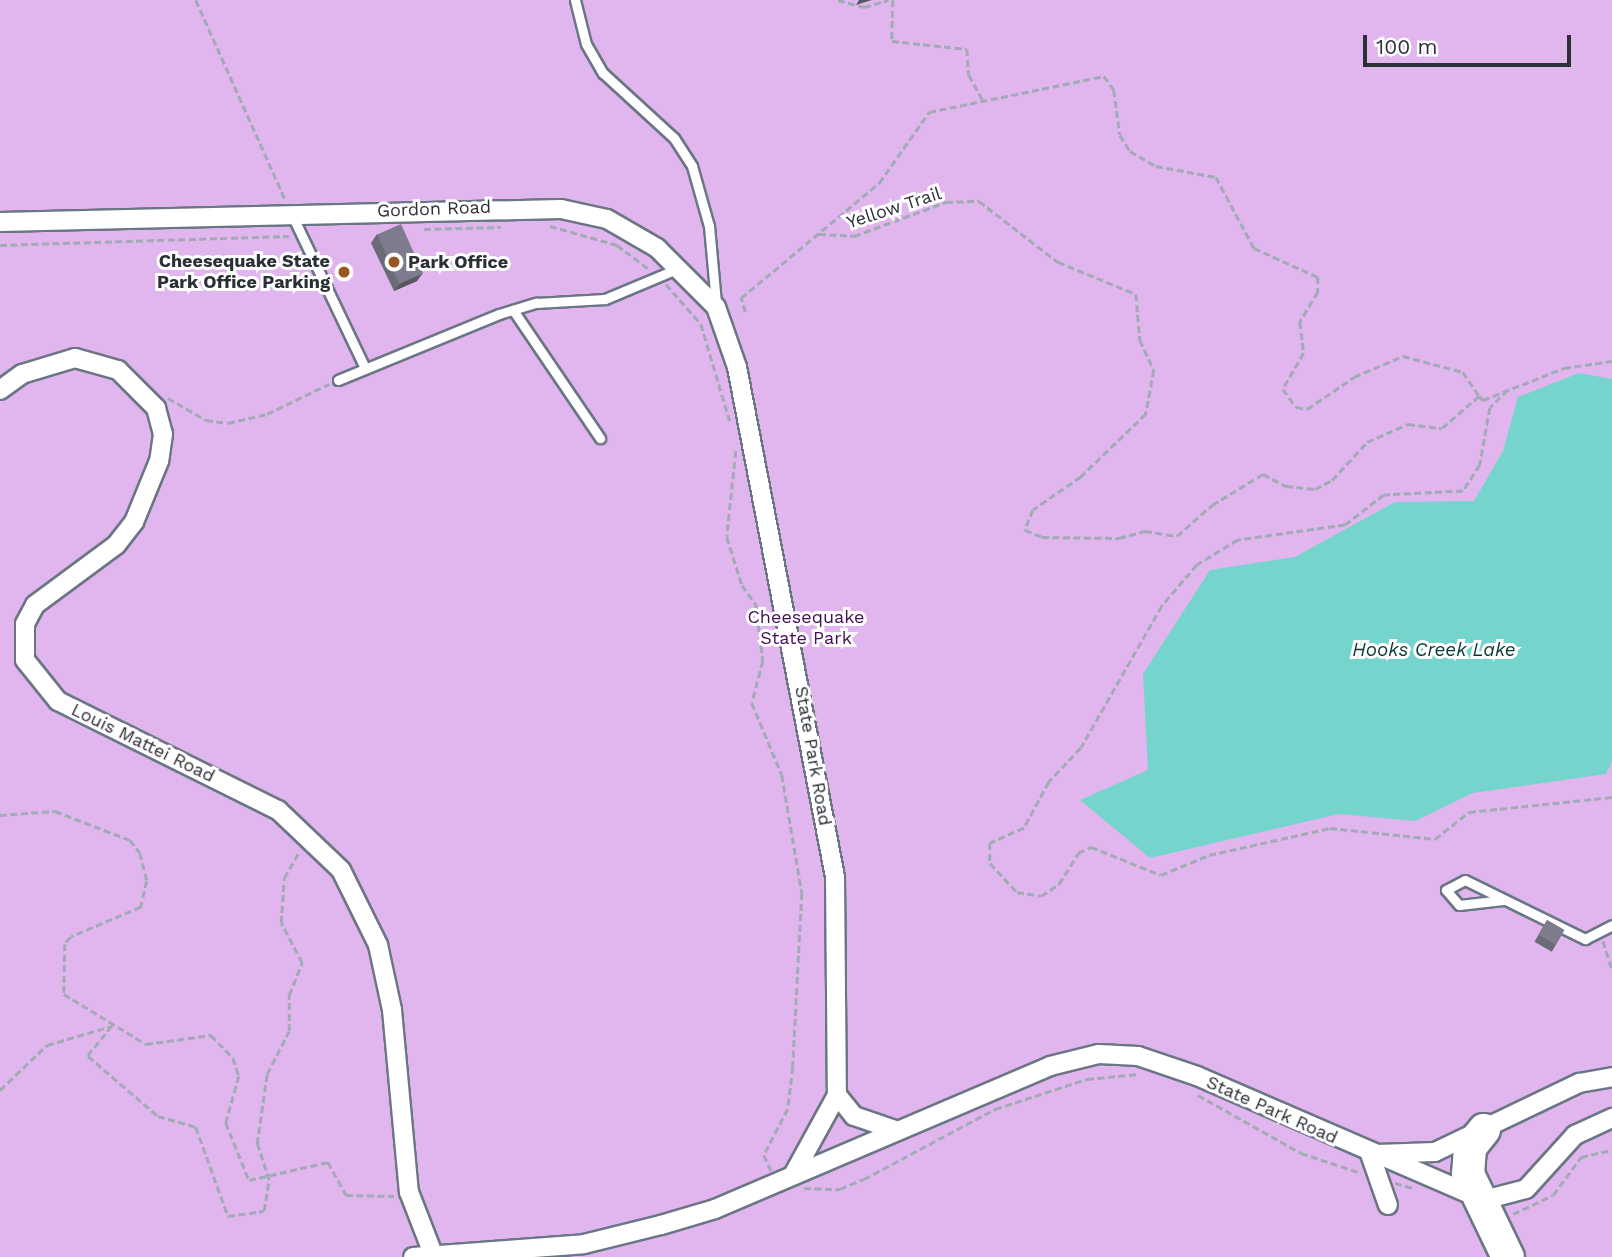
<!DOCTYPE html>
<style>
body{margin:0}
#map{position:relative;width:1612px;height:1257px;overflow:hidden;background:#e5f0fc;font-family:"Work Sans",sans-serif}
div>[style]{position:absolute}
.green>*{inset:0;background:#e1b5ee;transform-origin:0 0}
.water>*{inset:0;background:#75d5cd}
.path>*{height:2.5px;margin-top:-1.25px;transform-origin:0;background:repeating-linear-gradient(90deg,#a2abb5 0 7px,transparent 0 10.5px)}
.roads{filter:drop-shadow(2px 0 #6b7684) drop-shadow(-2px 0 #6b7684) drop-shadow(0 2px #6b7684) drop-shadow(0 -2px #6b7684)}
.service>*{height:9px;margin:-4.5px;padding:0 4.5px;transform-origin:4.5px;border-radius:4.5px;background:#fff}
.minor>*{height:18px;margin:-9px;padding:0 9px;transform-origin:9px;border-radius:9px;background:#fff}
.motorway>*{height:32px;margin:-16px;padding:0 16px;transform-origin:16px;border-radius:16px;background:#fff}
.wall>*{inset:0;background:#6b6b78;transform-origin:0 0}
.shaded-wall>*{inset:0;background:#575762}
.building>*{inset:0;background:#7c7c8c;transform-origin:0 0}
.dots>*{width:19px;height:19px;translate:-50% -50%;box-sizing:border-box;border:4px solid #fff;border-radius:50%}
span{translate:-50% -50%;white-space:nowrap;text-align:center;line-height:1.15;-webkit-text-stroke:6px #fff;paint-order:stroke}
.street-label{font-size:18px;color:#2b3036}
.poi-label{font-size:18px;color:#2b3036;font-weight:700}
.right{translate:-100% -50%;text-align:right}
.left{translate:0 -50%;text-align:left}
.park-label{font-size:18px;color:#450f53}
.water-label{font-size:19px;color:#093835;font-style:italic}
.scale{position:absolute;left:1363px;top:35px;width:208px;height:32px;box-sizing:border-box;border:4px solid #2b3036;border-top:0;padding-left:9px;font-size:21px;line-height:24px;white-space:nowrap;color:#2b3036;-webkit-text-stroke:5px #fff;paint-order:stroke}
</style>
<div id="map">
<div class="green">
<i style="left:0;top:0;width:1612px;height:1257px"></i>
</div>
<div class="water">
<i style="clip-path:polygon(1579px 373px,1612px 379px,1612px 761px,1606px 774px,1473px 793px,1415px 821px,1339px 814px,1150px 858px,1080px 800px,1148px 770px,1143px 674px,1210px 570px,1295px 557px,1395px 502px,1474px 501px,1503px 451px,1518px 397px)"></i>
</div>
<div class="path">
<i style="left:196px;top:0;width:218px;rotate:65.9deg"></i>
<i style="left:838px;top:0;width:27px;rotate:15deg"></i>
<i style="left:864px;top:7px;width:25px;rotate:-16deg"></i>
<i style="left:893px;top:0;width:41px;rotate:91.4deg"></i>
<i style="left:892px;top:41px;width:75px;rotate:6.1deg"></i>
<i style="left:967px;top:49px;width:26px;rotate:86deg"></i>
<i style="left:969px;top:75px;width:29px;rotate:61deg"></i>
<i style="left:550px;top:226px;width:70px;rotate:15.8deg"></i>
<i style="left:617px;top:245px;width:39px;rotate:37deg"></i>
<i style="left:424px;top:229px;width:77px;rotate:-1.5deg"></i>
<i style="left:819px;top:234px;width:35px;rotate:3deg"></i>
<i style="left:854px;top:236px;width:98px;rotate:-20.3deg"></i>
<i style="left:946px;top:202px;width:33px;rotate:-2deg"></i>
<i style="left:979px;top:201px;width:100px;rotate:37.7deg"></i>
<i style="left:1058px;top:262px;width:84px;rotate:22.3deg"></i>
<i style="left:1136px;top:294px;width:46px;rotate:85deg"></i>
<i style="left:1140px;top:340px;width:33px;rotate:65deg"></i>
<i style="left:1154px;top:370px;width:45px;rotate:100.3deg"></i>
<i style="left:1146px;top:414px;width:91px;rotate:135.9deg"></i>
<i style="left:1081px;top:477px;width:58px;rotate:145.5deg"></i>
<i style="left:1033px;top:510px;width:22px;rotate:112deg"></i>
<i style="left:1025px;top:530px;width:18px;rotate:22deg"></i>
<i style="left:1042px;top:537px;width:77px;rotate:0.7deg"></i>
<i style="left:1119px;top:538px;width:27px;rotate:-15deg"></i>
<i style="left:1145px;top:531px;width:32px;rotate:9deg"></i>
<i style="left:1177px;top:536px;width:47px;rotate:-41.5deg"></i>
<i style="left:1212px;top:505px;width:60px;rotate:-31.3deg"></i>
<i style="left:1263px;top:474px;width:26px;rotate:28deg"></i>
<i style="left:1286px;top:486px;width:29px;rotate:6deg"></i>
<i style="left:1315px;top:489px;width:19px;rotate:-28deg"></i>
<i style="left:1332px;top:480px;width:52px;rotate:-47.4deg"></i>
<i style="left:1367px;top:442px;width:45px;rotate:-23.7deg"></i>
<i style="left:1408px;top:424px;width:34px;rotate:7deg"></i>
<i style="left:1442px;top:428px;width:49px;rotate:-40.9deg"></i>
<i style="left:1479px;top:396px;width:6px;rotate:45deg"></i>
<i style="left:1483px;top:400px;width:87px;rotate:-21.6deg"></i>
<i style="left:1564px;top:368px;width:49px;rotate:-8.3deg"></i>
<i style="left:0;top:245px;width:289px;rotate:-1.8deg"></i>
<i style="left:666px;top:284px;width:53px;rotate:48.8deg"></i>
<i style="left:701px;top:324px;width:101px;rotate:73.4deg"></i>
<i style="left:745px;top:312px;width:15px;rotate:-106deg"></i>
<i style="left:741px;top:298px;width:180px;rotate:-39.8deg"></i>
<i style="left:879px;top:183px;width:87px;rotate:-54.8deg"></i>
<i style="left:929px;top:112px;width:179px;rotate:-11.6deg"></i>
<i style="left:1104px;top:76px;width:17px;rotate:54deg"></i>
<i style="left:1114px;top:90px;width:45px;rotate:82.4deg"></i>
<i style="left:1120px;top:135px;width:19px;rotate:58deg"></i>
<i style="left:1130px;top:151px;width:30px;rotate:30deg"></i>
<i style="left:1156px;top:166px;width:61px;rotate:10.4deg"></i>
<i style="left:1216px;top:177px;width:81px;rotate:61.8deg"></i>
<i style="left:1254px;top:248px;width:70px;rotate:24.4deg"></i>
<i style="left:1318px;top:277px;width:15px;rotate:90deg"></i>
<i style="left:1318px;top:292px;width:35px;rotate:121deg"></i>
<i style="left:1300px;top:322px;width:31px;rotate:83deg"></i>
<i style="left:1304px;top:353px;width:42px;rotate:120.3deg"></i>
<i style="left:1283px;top:389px;width:22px;rotate:54deg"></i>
<i style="left:1296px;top:407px;width:11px;rotate:10deg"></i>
<i style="left:1307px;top:409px;width:57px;rotate:-34.2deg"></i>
<i style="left:1354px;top:377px;width:53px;rotate:-23.2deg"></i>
<i style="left:1403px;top:356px;width:62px;rotate:14.9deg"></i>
<i style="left:1463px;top:372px;width:29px;rotate:56deg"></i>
<i style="left:1508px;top:390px;width:25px;rotate:135deg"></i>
<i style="left:1490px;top:408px;width:58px;rotate:100deg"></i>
<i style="left:1480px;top:465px;width:31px;rotate:123deg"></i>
<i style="left:1463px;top:491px;width:79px;rotate:177.1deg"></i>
<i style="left:1384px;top:495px;width:49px;rotate:142.4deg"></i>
<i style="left:1345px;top:525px;width:108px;rotate:172deg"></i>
<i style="left:1238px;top:540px;width:48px;rotate:148.6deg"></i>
<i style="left:1197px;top:565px;width:54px;rotate:130.5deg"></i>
<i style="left:1162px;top:606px;width:163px;rotate:119.7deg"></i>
<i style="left:1081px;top:748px;width:47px;rotate:133.3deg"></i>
<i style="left:1049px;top:782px;width:52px;rotate:118.5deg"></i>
<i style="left:1024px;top:828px;width:37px;rotate:156deg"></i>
<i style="left:990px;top:843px;width:20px;rotate:90deg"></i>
<i style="left:990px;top:863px;width:40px;rotate:47deg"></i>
<i style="left:1017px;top:892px;width:24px;rotate:9deg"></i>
<i style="left:1041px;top:896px;width:22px;rotate:-34deg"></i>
<i style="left:1059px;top:884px;width:36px;rotate:-58deg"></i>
<i style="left:1078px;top:853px;width:14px;rotate:-25deg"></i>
<i style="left:1091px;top:847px;width:75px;rotate:21.8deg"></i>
<i style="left:1161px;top:875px;width:52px;rotate:-22.6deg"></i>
<i style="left:1209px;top:855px;width:124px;rotate:-12.6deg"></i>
<i style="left:1330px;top:828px;width:106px;rotate:6deg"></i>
<i style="left:1435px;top:839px;width:43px;rotate:-38.5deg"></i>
<i style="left:1469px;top:812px;width:144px;rotate:-6deg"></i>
<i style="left:168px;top:398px;width:44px;rotate:30.1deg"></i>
<i style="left:206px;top:420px;width:22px;rotate:8deg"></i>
<i style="left:228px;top:423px;width:40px;rotate:-13deg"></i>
<i style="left:267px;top:414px;width:69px;rotate:-25.8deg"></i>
<i style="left:736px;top:451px;width:86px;rotate:96deg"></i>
<i style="left:727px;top:537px;width:50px;rotate:72.6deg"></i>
<i style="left:742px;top:585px;width:24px;rotate:54deg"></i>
<i style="left:756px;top:604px;width:57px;rotate:83deg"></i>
<i style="left:763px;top:661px;width:43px;rotate:104.7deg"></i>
<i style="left:752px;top:703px;width:78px;rotate:67.4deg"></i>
<i style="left:782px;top:775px;width:120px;rotate:80.4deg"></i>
<i style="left:802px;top:893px;width:174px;rotate:93deg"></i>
<i style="left:793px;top:1067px;width:42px;rotate:96.8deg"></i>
<i style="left:788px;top:1109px;width:52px;rotate:117.6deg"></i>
<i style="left:764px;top:1155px;width:17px;rotate:65deg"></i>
<i style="left:0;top:815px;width:55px;rotate:-4.2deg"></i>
<i style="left:55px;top:811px;width:80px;rotate:21.1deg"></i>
<i style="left:130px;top:840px;width:16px;rotate:52deg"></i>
<i style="left:140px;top:853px;width:29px;rotate:76deg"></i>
<i style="left:147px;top:881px;width:27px;rotate:103deg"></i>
<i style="left:141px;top:907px;width:76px;rotate:156.8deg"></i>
<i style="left:71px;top:937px;width:9px;rotate:131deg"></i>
<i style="left:65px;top:944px;width:50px;rotate:91.1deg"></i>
<i style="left:64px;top:994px;width:96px;rotate:31.4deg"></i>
<i style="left:146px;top:1044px;width:66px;rotate:-7.9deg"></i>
<i style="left:211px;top:1035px;width:32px;rotate:46deg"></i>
<i style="left:233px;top:1058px;width:19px;rotate:72deg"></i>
<i style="left:239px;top:1076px;width:49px;rotate:105.5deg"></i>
<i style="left:226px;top:1123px;width:61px;rotate:68deg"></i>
<i style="left:249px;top:1180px;width:81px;rotate:-12.8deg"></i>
<i style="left:328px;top:1162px;width:38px;rotate:61deg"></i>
<i style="left:346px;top:1195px;width:48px;rotate:1.2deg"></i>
<i style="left:1603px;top:941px;width:28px;rotate:72deg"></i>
<i style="left:112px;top:1026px;width:38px;rotate:129deg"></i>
<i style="left:88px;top:1056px;width:92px;rotate:40.6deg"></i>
<i style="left:158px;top:1116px;width:40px;rotate:16deg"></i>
<i style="left:196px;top:1127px;width:95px;rotate:70.2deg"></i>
<i style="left:228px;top:1216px;width:36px;rotate:-8deg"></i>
<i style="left:264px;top:1211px;width:31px;rotate:-81deg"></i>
<i style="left:269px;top:1180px;width:38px;rotate:-108deg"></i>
<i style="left:257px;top:1144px;width:71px;rotate:-81.9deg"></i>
<i style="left:267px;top:1074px;width:48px;rotate:-62.9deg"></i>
<i style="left:289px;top:1031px;width:36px;rotate:-90deg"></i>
<i style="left:289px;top:995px;width:35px;rotate:-68deg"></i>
<i style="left:302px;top:963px;width:45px;rotate:-117.7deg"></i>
<i style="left:281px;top:923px;width:45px;rotate:-86.2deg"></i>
<i style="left:284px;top:878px;width:32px;rotate:-60deg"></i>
<i style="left:0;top:1090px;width:65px;rotate:-43.8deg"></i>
<i style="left:47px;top:1045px;width:68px;rotate:-16.3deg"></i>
<i style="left:1198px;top:1095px;width:118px;rotate:29.4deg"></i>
<i style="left:1301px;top:1153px;width:63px;rotate:18.4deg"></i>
<i style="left:1395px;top:1183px;width:19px;rotate:16deg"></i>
<i style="left:804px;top:1188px;width:36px;rotate:2deg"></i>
<i style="left:840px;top:1189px;width:26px;rotate:-23deg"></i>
<i style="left:864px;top:1179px;width:149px;rotate:-28.1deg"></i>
<i style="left:995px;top:1109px;width:97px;rotate:-18.1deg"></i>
<i style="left:1087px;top:1079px;width:52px;rotate:-5.5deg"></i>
<i style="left:1513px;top:1214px;width:44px;rotate:-25.4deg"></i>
<i style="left:1553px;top:1195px;width:47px;rotate:-53.6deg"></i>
<i style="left:1581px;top:1157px;width:32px;rotate:-13deg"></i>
</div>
<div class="roads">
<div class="service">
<i style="left:575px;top:0;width:45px;rotate:76deg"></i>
<i style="left:586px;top:44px;width:34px;rotate:60deg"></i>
<i style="left:603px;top:73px;width:96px;rotate:42.5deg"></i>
<i style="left:674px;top:138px;width:33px;rotate:57deg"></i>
<i style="left:692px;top:166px;width:62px;rotate:74.2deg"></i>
<i style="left:709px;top:226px;width:77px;rotate:84.8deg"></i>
<i style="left:292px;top:215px;width:170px;rotate:64.5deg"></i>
<i style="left:513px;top:310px;width:155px;rotate:55.8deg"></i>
<i style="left:338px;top:380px;width:174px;rotate:-22.3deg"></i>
<i style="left:499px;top:314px;width:39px;rotate:-17deg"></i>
<i style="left:536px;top:303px;width:69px;rotate:-3.3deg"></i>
<i style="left:605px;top:299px;width:80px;rotate:-22.7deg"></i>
<i style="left:1503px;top:900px;width:44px;rotate:173.5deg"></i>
<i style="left:1459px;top:905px;width:20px;rotate:-131deg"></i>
<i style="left:1446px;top:890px;width:21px;rotate:-28deg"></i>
<i style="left:1465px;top:880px;width:134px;rotate:26.2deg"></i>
<i style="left:1585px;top:939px;width:30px;rotate:-27deg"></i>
</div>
<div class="minor">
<i style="left:0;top:222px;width:561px;rotate:-1.33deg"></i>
<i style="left:561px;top:209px;width:47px;rotate:12.3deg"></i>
<i style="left:607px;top:219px;width:58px;rotate:30.1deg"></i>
<i style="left:657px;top:248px;width:83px;rotate:45deg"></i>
<i style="left:716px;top:307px;width:64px;rotate:70.7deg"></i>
<i style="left:737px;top:367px;width:519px;rotate:79.12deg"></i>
<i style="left:835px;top:877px;width:218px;rotate:89.5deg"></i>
<i style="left:837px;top:1095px;width:91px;rotate:118.8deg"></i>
<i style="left:0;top:390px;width:27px;rotate:-36deg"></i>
<i style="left:22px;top:374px;width:55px;rotate:-16.8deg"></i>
<i style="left:75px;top:358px;width:45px;rotate:15.6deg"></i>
<i style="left:118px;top:370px;width:54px;rotate:45deg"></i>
<i style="left:156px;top:408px;width:27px;rotate:75deg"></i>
<i style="left:163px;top:434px;width:27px;rotate:98deg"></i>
<i style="left:159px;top:461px;width:66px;rotate:112.3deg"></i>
<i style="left:134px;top:522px;width:29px;rotate:128deg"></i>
<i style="left:116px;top:545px;width:101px;rotate:143.5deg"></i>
<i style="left:35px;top:605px;width:21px;rotate:118deg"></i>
<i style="left:25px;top:624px;width:36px;rotate:90deg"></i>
<i style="left:25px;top:660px;width:53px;rotate:51.2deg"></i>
<i style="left:58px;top:701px;width:246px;rotate:26.4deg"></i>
<i style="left:278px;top:810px;width:87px;rotate:43.6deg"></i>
<i style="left:341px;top:870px;width:84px;rotate:63.7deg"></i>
<i style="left:378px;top:945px;width:66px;rotate:77.8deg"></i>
<i style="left:392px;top:1010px;width:183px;rotate:84.7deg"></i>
<i style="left:409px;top:1192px;width:66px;rotate:68.8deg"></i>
<i style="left:837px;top:1095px;width:27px;rotate:51deg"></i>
<i style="left:854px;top:1116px;width:43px;rotate:18.9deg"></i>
<i style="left:1370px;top:1154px;width:54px;rotate:70.6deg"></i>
<i style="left:1377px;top:1154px;width:58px;rotate:-2deg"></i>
<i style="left:1435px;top:1152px;width:160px;rotate:-25.6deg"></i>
<i style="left:1579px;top:1083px;width:34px;rotate:-10deg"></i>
<i style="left:413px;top:1257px;width:171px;rotate:-4.3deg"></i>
<i style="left:584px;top:1244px;width:79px;rotate:-13.9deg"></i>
<i style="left:661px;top:1225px;width:56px;rotate:-16.5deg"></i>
<i style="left:715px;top:1209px;width:364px;rotate:-23.1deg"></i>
<i style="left:1050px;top:1066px;width:50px;rotate:-13.8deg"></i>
<i style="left:1099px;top:1054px;width:39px;rotate:3deg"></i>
<i style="left:1138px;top:1056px;width:62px;rotate:18.7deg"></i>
<i style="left:1197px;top:1076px;width:313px;rotate:23.4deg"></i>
<i style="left:1484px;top:1200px;width:43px;rotate:-14.7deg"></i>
<i style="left:1526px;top:1189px;width:73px;rotate:-47.8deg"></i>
<i style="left:1575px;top:1135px;width:41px;rotate:-24.7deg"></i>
</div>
<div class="motorway">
<i style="left:1484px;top:1130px;width:22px;rotate:129deg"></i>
<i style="left:1470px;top:1147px;width:27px;rotate:94deg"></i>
<i style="left:1468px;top:1174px;width:92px;rotate:64.3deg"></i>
</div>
</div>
<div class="wall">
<i style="clip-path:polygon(377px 234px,417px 281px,394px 291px,371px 243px)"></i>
<i style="left:1547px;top:920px;width:20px;height:25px;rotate:30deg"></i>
</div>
<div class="shaded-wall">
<i style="clip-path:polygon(859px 0,872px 0,856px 5px)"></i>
<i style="clip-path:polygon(423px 273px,417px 281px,394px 291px,400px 283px)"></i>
</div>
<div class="building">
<i style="left:401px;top:224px;width:54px;height:26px;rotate:66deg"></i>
<i style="left:1547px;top:920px;width:20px;height:17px;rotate:30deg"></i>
</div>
<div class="dots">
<i style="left:394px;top:262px;background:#975622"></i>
<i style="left:344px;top:272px;background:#975622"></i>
</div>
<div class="street-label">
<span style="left:894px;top:208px;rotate:-18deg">Yellow Trail</span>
<span style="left:434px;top:209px;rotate:-2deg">Gordon Road</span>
<span style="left:143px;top:743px;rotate:26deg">Louis Mattei Road</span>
<span style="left:813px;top:756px;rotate:80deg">State Park Road</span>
<span style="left:1272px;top:1110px;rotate:24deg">State Park Road</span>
</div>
<div class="poi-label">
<span class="right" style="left:330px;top:272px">Cheesequake State<br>Park Office Parking</span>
<span class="left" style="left:408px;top:262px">Park Office</span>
</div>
<div class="park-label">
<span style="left:806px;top:628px">Cheesequake<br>State Park</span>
</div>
<div class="water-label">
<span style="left:1434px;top:650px">Hooks Creek Lake</span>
</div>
<div class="scale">100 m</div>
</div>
